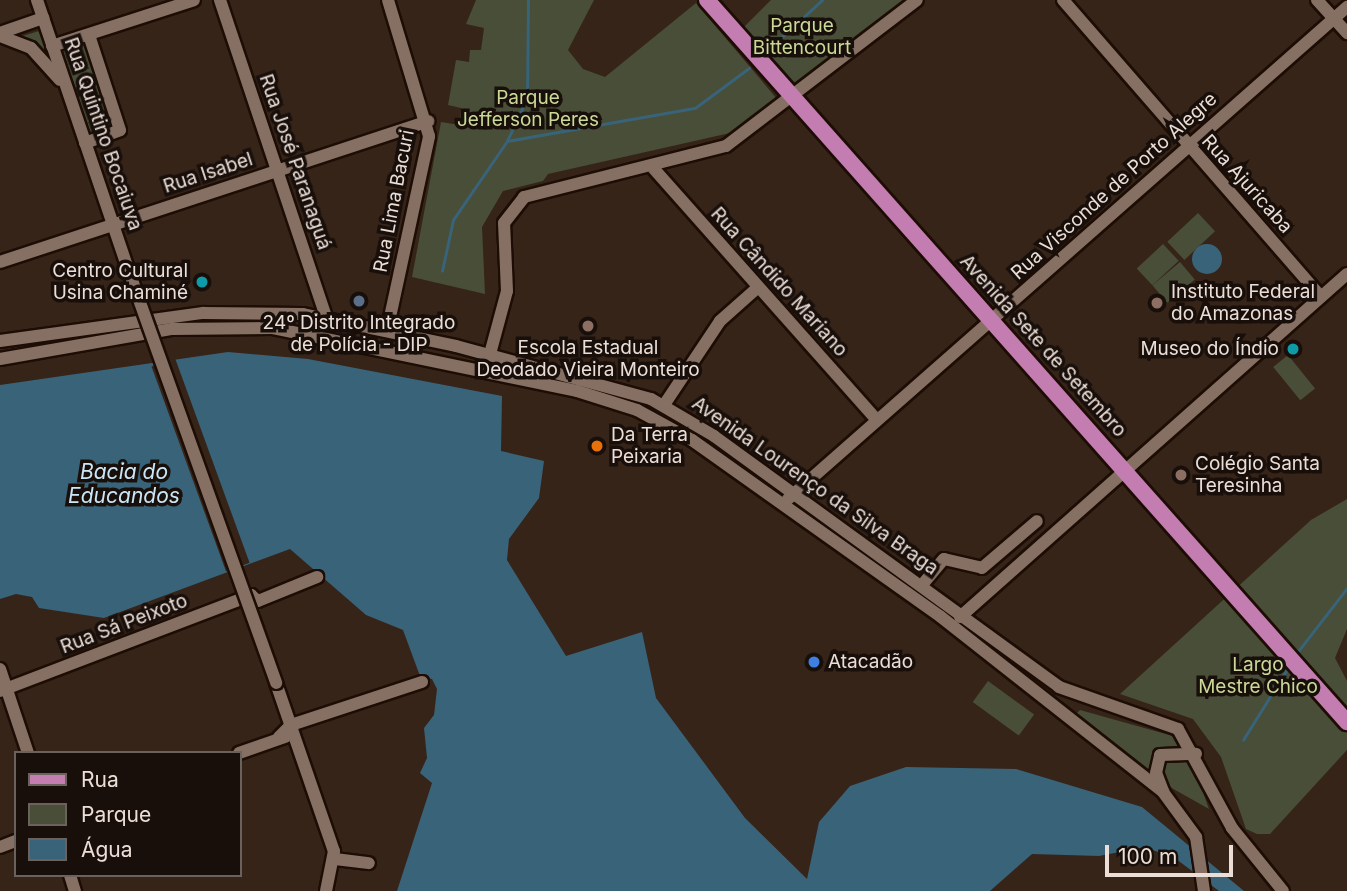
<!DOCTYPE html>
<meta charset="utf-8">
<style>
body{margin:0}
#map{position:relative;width:1347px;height:891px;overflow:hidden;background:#362419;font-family:Inter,sans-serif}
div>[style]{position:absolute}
.green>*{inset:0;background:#484e37;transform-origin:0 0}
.water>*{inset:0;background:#396379}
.round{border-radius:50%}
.pier>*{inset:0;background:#362419;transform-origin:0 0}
.stream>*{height:2.5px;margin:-1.25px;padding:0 1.25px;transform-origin:1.25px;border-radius:1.25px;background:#396379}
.roads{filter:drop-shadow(2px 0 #1d0d04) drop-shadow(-2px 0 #1d0d04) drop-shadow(0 2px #1d0d04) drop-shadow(0 -2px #1d0d04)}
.minor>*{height:12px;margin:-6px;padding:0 6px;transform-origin:6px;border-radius:6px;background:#867064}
.major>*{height:16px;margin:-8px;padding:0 8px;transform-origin:8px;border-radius:8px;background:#c37db1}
.bridges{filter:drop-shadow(2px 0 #1d0d04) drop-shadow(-2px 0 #1d0d04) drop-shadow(0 2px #1d0d04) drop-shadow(0 -2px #1d0d04)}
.minor-bridge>*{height:12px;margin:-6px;padding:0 6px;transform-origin:6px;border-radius:6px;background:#867064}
.dots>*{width:19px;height:19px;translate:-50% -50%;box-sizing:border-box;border:4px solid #180f0b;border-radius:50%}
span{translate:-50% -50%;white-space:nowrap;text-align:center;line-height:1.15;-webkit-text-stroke:7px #180f0b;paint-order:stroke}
.park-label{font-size:19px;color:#cad997}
.street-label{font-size:19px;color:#ebded7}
.poi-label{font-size:19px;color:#ebded7}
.right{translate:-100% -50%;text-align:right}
.left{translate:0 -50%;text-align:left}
.water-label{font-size:21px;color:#cbe6f6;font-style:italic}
.legend{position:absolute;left:14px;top:751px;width:228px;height:126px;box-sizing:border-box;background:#180f0b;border:2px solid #6c625d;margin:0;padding:9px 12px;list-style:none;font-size:21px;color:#ebded7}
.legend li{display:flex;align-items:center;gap:14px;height:35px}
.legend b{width:35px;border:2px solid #6c625d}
.scale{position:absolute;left:1105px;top:845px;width:128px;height:32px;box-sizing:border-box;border:4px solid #ebded7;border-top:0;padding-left:9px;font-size:21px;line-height:24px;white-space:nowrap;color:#ebded7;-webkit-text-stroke:5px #180f0b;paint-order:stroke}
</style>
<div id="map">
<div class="green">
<i style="clip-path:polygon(476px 0,594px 0,568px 50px,583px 69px,605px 77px,696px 3px,777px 99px,730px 133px,548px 174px,543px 181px,503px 191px,482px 227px,485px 294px,412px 277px,441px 122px,460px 125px,461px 108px,448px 105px,456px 60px,469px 62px,470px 50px,481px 50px,484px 28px,466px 24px)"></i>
<i style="clip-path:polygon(771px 0,906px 0,795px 89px,743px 28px)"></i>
<i style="clip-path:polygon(39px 31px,50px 59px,16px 38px)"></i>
<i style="left:87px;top:39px;width:97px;height:31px;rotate:71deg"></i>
<i style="left:1198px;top:213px;width:25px;height:42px;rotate:47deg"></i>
<i style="left:1163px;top:244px;width:23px;height:36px;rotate:47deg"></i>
<i style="left:1180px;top:262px;width:23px;height:36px;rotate:50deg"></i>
<i style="left:1288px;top:355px;width:43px;height:19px;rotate:51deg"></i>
<i style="clip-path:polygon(1347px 499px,1347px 629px,1335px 658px,1347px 681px,1347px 750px,1270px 834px,1257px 834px,1246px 829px,1221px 757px,1193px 719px,1120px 694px,1311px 520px)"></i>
<i style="left:988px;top:681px;width:57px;height:26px;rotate:36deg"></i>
<i style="clip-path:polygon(1080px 710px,1173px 736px,1192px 762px,1209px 809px,1161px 782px,1076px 714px)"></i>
</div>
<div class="water">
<i class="round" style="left:1192px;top:244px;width:30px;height:30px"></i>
<i style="clip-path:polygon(228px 352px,308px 359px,502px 396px,501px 451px,544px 461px,539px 498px,509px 539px,507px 560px,566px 656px,642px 632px,656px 698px,745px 818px,807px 879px,819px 822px,850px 786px,906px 767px,1016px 769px,1142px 807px,1244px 891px,1219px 891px,1176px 859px,1145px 847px,1099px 856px,1032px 854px,990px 891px,397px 891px,432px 783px,420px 773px,427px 758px,424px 728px,434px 715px,437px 689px,432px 679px,420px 676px,403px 630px,366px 615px,290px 549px,104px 618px,39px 608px,32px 597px,16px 594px,0 599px,0 385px)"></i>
</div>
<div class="pier">
<i style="left:175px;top:358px;width:218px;height:25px;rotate:70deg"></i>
</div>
<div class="stream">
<i style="left:768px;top:50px;width:74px;rotate:-42.8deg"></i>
<i style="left:507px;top:141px;width:191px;rotate:-10deg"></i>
<i style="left:695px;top:108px;width:67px;rotate:-36.5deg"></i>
<i style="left:442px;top:271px;width:52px;rotate:-77.8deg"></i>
<i style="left:453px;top:220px;width:96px;rotate:-55.6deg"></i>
<i style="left:507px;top:141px;width:47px;rotate:-65.1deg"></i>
<i style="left:527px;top:98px;width:98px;rotate:-89.4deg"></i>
<i style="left:1296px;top:654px;width:83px;rotate:-52.3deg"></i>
<i style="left:1243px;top:740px;width:87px;rotate:-58.1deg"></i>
</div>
<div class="roads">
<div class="minor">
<i style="left:37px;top:0;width:296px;rotate:71.3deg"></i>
<i style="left:220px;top:0;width:340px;rotate:71.5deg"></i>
<i style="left:1063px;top:0;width:393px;rotate:49deg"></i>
<i style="left:1317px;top:0;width:45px;rotate:47.7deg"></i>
<i style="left:0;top:33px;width:46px;rotate:-19.2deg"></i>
<i style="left:0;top:36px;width:33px;rotate:21deg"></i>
<i style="left:31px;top:48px;width:43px;rotate:47.8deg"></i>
<i style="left:52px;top:46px;width:149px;rotate:-17.9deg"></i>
<i style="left:85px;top:143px;width:37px;rotate:-20deg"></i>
<i style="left:120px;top:130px;width:100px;rotate:-108.1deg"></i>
<i style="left:654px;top:169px;width:334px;rotate:48.4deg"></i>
<i style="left:0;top:262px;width:451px;rotate:-18.2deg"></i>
<i style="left:387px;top:331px;width:199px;rotate:-77.8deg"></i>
<i style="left:429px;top:136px;width:142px;rotate:-106.8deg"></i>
<i style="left:0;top:341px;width:205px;rotate:-7.9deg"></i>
<i style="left:203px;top:313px;width:100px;rotate:0.6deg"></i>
<i style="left:303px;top:314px;width:156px;rotate:11.8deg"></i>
<i style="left:456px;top:346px;width:202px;rotate:15.2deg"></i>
<i style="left:651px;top:399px;width:73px;rotate:30.4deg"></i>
<i style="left:714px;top:436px;width:427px;rotate:36deg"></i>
<i style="left:1059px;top:687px;width:126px;rotate:19.4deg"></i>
<i style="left:1178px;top:729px;width:113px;rotate:61.4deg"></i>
<i style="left:1232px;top:828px;width:81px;rotate:51deg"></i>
<i style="left:490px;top:354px;width:65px;rotate:-74.9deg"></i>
<i style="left:507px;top:291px;width:68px;rotate:-92.5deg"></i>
<i style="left:504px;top:223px;width:33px;rotate:-52deg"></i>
<i style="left:524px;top:197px;width:208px;rotate:-14.2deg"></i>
<i style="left:726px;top:146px;width:240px;rotate:-37.4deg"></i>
<i style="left:0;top:359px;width:175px;rotate:-9.9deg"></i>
<i style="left:172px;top:329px;width:101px;rotate:-0.6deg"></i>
<i style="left:273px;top:328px;width:310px;rotate:11.7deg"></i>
<i style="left:577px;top:391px;width:63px;rotate:17.6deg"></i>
<i style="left:637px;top:410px;width:63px;rotate:28.6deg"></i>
<i style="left:692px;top:440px;width:305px;rotate:35.4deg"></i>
<i style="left:941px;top:617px;width:283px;rotate:38.2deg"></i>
<i style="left:1163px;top:792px;width:56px;rotate:53.7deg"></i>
<i style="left:1196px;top:837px;width:55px;rotate:81.6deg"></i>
<i style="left:664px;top:405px;width:101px;rotate:-56.3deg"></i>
<i style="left:720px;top:321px;width:48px;rotate:-41.6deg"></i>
<i style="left:788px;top:499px;width:745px;rotate:-41.35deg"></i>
<i style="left:922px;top:585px;width:34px;rotate:-50deg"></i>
<i style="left:944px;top:559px;width:39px;rotate:13deg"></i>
<i style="left:982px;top:568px;width:72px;rotate:-40.5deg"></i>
<i style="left:960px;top:617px;width:517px;rotate:-41.55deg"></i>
<i style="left:0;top:669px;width:89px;rotate:71.6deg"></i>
<i style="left:276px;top:683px;width:178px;rotate:71deg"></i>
<i style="left:334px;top:851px;width:41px;rotate:101.3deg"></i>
<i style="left:0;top:691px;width:269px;rotate:-20.9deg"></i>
<i style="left:251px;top:595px;width:9px;rotate:41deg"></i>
<i style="left:258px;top:601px;width:64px;rotate:-22.1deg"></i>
<i style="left:279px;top:737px;width:17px;rotate:-45deg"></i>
<i style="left:291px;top:725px;width:138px;rotate:-18.2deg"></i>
<i style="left:239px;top:753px;width:49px;rotate:-19.2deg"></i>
<i style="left:1163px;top:791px;width:19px;rotate:-111deg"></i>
<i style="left:1156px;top:773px;width:18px;rotate:-77deg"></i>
<i style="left:1160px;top:755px;width:36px;rotate:-2deg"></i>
<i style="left:0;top:847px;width:17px;rotate:-21deg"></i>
<i style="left:335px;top:859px;width:34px;rotate:7deg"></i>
<i style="left:70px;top:875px;width:17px;rotate:73deg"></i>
</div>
<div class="major">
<i style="left:707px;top:0;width:965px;rotate:48.45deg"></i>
</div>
</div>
<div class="bridges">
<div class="minor-bridge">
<i style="left:132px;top:280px;width:428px;rotate:70.3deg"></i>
</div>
</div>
<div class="dots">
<i style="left:202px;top:282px;background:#0f9aa8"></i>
<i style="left:359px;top:301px;background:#5c6f8a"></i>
<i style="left:1157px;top:303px;background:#8d6e63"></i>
<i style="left:588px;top:326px;background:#8d6e63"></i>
<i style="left:1293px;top:349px;background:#0f9aa8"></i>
<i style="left:597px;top:446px;background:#e8710a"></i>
<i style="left:1181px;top:475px;background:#8d6e63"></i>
<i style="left:814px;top:662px;background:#3f7fe0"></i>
</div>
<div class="park-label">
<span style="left:802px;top:37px">Parque<br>Bittencourt</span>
<span style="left:528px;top:109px">Parque<br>Jefferson Peres</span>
<span style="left:1258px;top:676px">Largo<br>Mestre Chico</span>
</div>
<div class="street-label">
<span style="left:103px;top:134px;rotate:71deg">Rua Quintino Bocaiuva</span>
<span style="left:295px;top:162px;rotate:71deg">Rua José Paranaguá</span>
<span style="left:208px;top:173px;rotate:-18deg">Rua Isabel</span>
<span style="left:1247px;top:184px;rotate:48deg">Rua Ajuricaba</span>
<span style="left:1114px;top:186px;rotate:-42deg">Rua Visconde de Porto Alegre</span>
<span style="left:394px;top:201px;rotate:-79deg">Rua Lima Bacuri</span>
<span style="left:779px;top:282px;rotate:48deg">Rua Cândido Mariano</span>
<span style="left:1043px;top:346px;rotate:48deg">Avenida Sete de Setembro</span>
<span style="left:815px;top:486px;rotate:35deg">Avenida Lourenço da Silva Braga</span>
<span style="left:124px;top:624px;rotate:-21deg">Rua Sá Peixoto</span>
</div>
<div class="poi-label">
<span class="right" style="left:188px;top:282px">Centro Cultural<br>Usina Chaminé</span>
<span class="left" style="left:1171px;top:303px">Instituto Federal<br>do Amazonas</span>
<span style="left:359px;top:334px">24º Distrito Integrado<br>de Polícia - DIP</span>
<span style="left:588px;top:359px">Escola Estadual<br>Deodado Vieira Monteiro</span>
<span class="right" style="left:1279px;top:349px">Museo do Índio</span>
<span class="left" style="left:611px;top:446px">Da Terra<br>Peixaria</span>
<span class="left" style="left:1195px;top:475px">Colégio Santa<br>Teresinha</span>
<span class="left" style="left:828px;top:662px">Atacadão</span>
</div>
<div class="water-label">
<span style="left:124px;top:484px">Bacia do<br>Educandos</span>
</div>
<ul class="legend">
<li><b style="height:9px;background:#c37db1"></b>Rua</li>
<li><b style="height:19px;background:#484e37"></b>Parque</li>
<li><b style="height:19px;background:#396379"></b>Água</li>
</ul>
<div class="scale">100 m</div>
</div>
